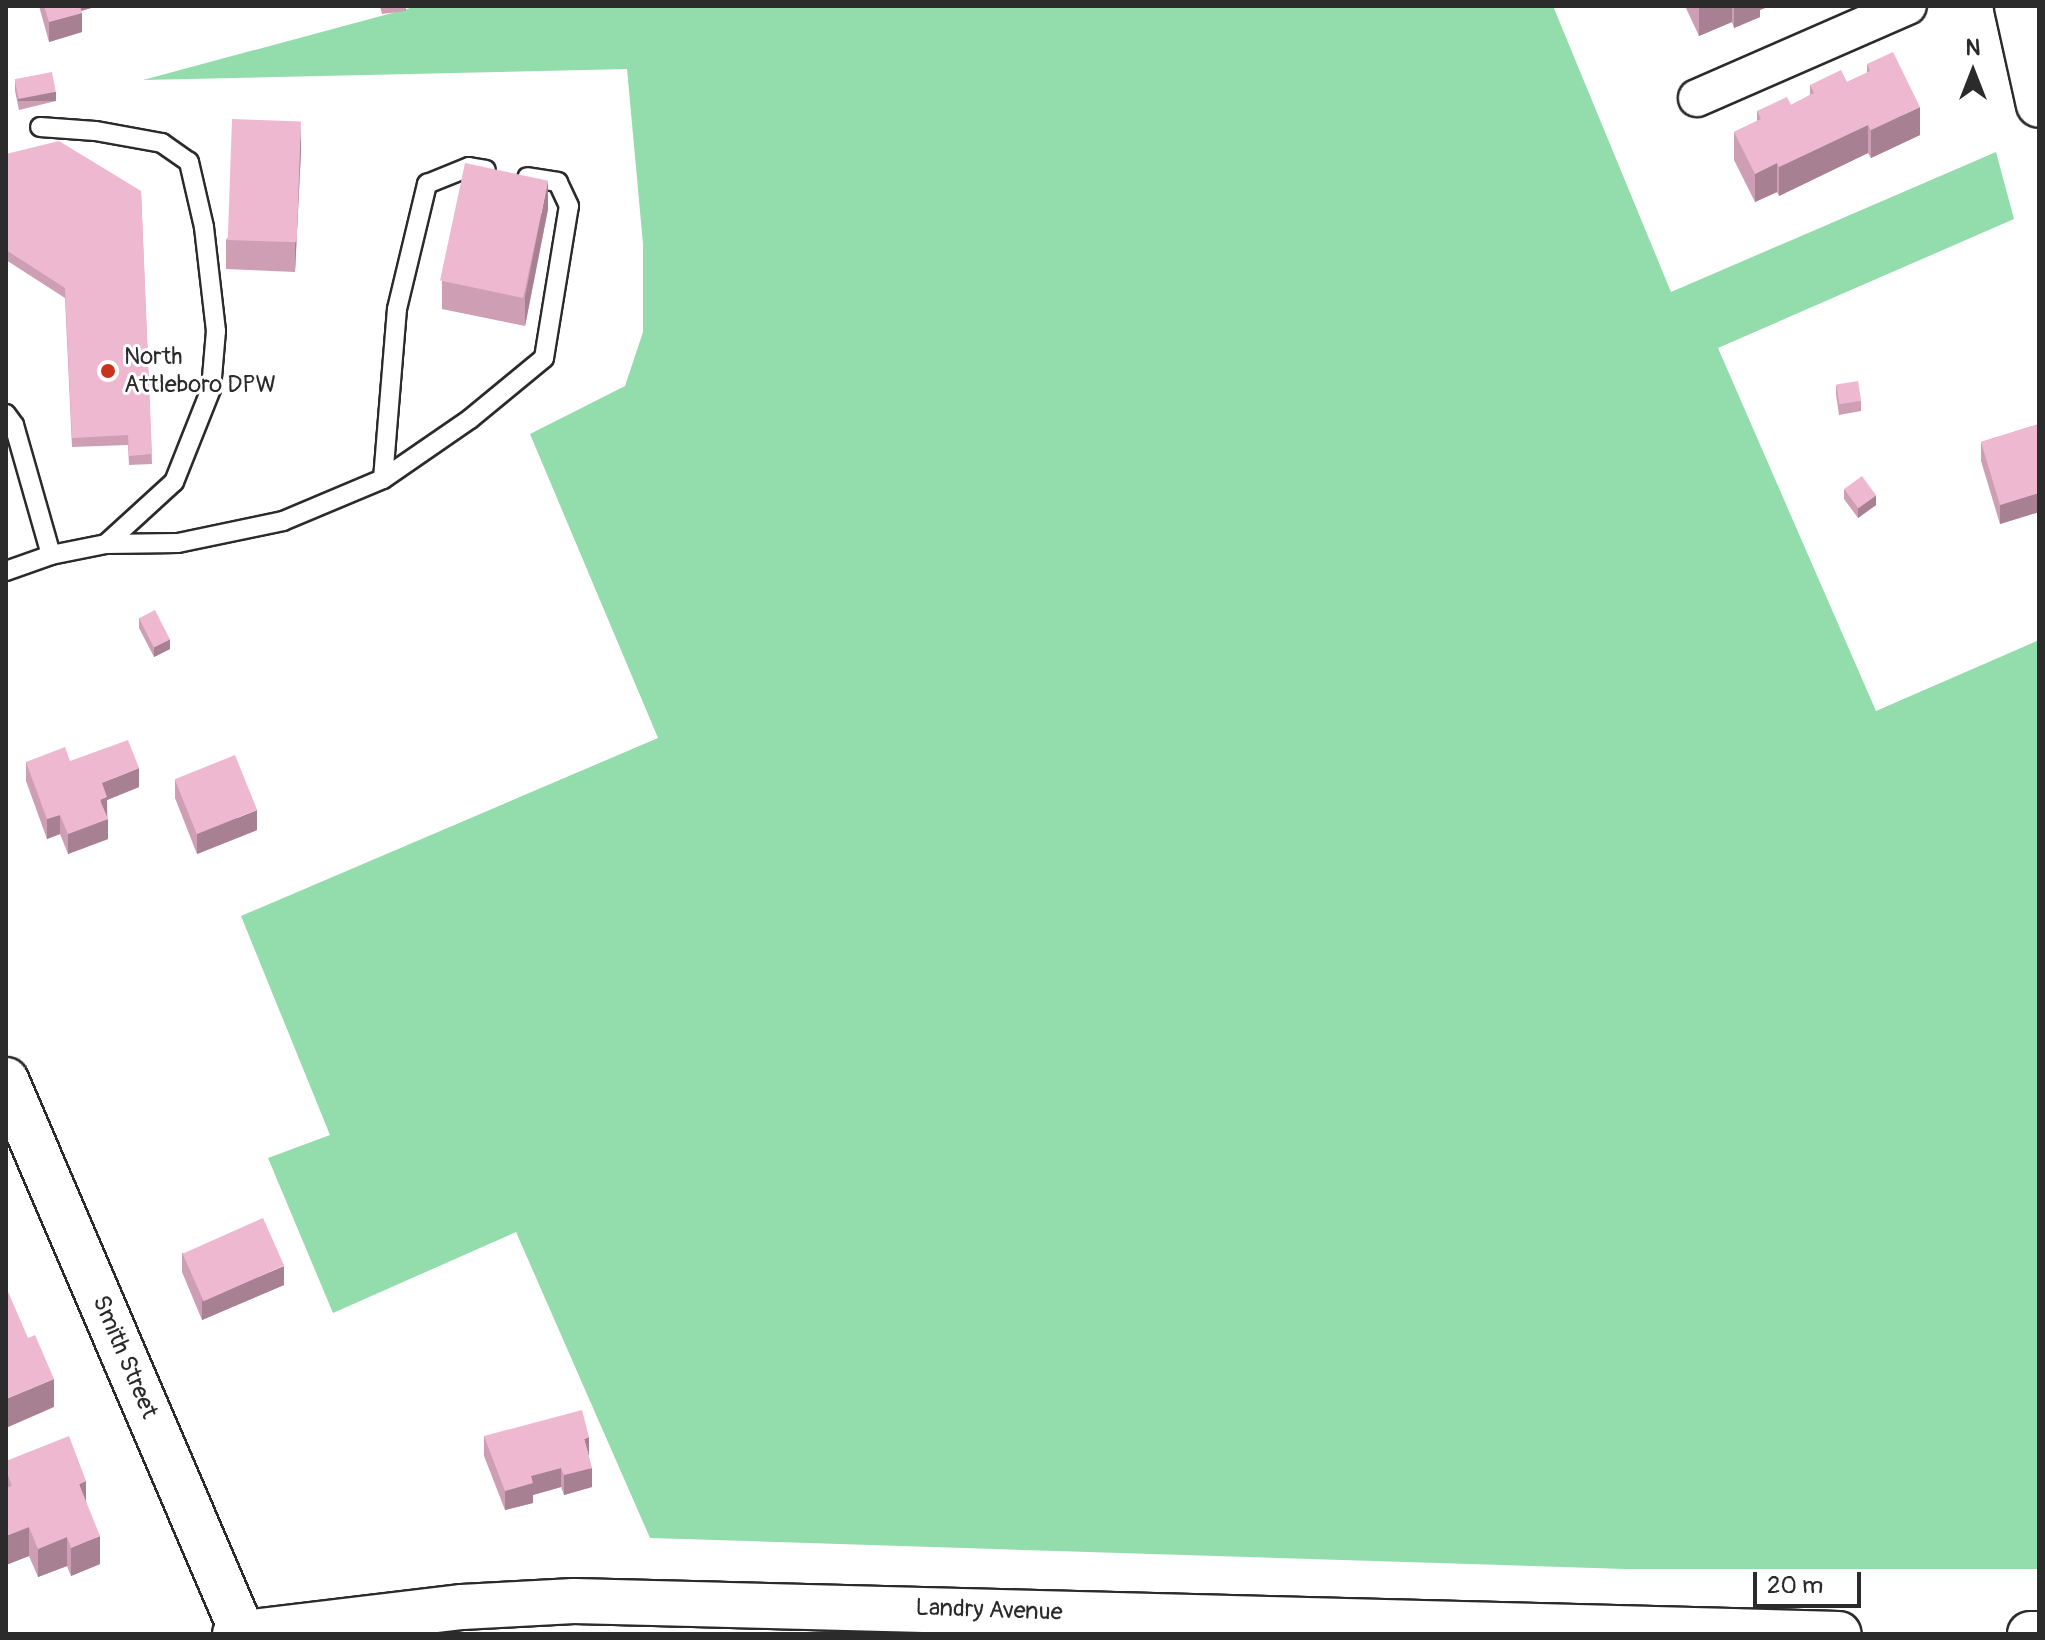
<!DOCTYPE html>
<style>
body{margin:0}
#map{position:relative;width:2045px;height:1640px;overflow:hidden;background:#fff;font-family:Pangolin,sans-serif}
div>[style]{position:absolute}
.green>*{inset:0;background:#93dcab}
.roads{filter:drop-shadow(2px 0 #2b2b2b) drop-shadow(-2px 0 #2b2b2b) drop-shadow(0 2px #2b2b2b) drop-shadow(0 -2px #2b2b2b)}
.service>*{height:18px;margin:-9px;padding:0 9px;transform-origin:9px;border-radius:9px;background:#fff}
.minor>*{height:36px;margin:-18px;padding:0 18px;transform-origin:18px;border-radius:18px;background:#fff}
.tertiary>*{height:44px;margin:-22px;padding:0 22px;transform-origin:22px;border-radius:22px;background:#fff}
.wall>*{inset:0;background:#ce9eb4}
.shaded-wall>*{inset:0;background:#a78192;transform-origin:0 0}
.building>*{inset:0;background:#efb8d1;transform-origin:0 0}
.dots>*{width:22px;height:22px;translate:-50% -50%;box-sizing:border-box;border:4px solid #fff;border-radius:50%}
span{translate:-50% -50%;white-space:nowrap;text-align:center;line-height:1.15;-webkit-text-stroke:6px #fff;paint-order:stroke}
.poi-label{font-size:24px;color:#2b2b2b}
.left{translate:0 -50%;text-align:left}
.street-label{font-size:24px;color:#2b2b2b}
.frame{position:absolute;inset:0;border:8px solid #2b2b2b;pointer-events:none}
.north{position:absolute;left:1933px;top:32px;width:80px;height:80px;-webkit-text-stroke:6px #fff;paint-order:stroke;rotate:0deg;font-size:22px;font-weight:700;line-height:32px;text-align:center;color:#2b2b2b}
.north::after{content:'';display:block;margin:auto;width:28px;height:36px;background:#2b2b2b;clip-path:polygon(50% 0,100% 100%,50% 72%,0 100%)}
.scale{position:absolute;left:1753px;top:1572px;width:108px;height:36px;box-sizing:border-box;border:4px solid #2b2b2b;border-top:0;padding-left:10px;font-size:24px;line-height:28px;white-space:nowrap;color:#2b2b2b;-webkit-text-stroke:6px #fff;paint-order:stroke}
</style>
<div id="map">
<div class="green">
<i style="clip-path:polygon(418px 6px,1553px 6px,1671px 292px,1996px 152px,2014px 219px,1718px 348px,1876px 711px,2039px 640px,2039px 1569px,1625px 1569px,650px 1538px,516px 1232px,333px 1313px,268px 1158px,330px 1135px,241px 916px,658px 738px,530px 434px,625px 386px,643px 332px,643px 244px,627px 69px,143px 80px)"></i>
</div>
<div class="roads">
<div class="service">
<i style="left:6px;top:414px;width:14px;rotate:54deg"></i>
<i style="left:14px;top:425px;width:135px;rotate:74.1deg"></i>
<i style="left:383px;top:479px;width:171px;rotate:-85.3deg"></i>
<i style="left:397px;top:309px;width:129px;rotate:-76.5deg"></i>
<i style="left:427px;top:184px;width:45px;rotate:-22deg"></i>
<i style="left:469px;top:167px;width:17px;rotate:10deg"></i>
<i style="left:106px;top:544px;width:72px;rotate:-0.8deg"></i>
<i style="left:178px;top:543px;width:107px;rotate:-11.8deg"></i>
<i style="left:283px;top:521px;width:108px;rotate:-22.8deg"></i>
<i style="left:383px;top:479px;width:106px;rotate:-34.6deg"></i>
<i style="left:470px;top:419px;width:96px;rotate:-39.5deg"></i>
<i style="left:544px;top:358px;width:154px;rotate:-80.7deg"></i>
<i style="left:569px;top:206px;width:26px;rotate:-115deg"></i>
<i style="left:558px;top:182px;width:31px;rotate:-171deg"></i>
<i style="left:6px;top:571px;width:48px;rotate:-19.6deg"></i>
<i style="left:51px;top:555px;width:56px;rotate:-11.3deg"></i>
<i style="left:106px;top:544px;width:92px;rotate:-42.4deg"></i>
<i style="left:174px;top:482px;width:100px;rotate:-68.3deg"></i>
<i style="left:211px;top:389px;width:58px;rotate:-85.1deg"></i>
<i style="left:216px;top:331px;width:105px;rotate:-96.6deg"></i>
<i style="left:204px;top:227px;width:67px;rotate:-103deg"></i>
<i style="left:189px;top:162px;width:33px;rotate:-145deg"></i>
<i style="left:162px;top:143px;width:68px;rotate:-169.8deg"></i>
<i style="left:95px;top:131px;width:55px;rotate:-175.8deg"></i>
</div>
<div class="minor">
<i style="left:1697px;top:98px;width:230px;rotate:-23.6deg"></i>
</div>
<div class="tertiary">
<i style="left:2017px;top:6px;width:101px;rotate:77.5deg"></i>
<i style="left:6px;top:1080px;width:603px;rotate:66.84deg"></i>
<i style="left:235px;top:1634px;width:229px;rotate:-6.8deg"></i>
<i style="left:462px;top:1607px;width:112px;rotate:-3.1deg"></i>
<i style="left:574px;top:1601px;width:1265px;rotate:1.49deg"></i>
<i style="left:2030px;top:1634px;width:9px"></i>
</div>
</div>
<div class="wall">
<i style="clip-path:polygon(39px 6px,91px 6px,91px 8px,81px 11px,82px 32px,49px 42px)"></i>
<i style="clip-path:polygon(380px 6px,406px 6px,406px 11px,382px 14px)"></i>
<i style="clip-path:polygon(1685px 6px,1770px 6px,1760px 10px,1760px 17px,1734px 28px,1732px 22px,1699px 36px)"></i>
<i style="clip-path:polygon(1867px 64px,1920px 135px,1871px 158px,1868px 153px,1779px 196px,1777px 192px,1755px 202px,1734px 160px,1734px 132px,1757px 121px,1757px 111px,1791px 105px,1810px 95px,1810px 85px,1847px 82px,1867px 73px)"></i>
<i style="clip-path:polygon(15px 81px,56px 101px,19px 110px,15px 91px)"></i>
<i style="clip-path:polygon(301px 150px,295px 272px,226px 269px,226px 240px)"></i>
<i style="clip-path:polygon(6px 154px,141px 191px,152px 464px,129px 465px,128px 445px,72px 447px,65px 298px,6px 260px)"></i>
<i style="clip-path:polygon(548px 209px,525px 326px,442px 309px,442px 281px)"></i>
<i style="clip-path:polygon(1836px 385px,1861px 401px,1861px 411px,1839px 415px,1836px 394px)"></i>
<i style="clip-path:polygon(2039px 424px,2039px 512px,2000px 524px,1981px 461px,1981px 442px)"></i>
<i style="clip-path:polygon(1844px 489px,1876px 505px,1858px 518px,1844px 499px)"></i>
<i style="clip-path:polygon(139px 618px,170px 649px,154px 657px,139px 628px)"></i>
<i style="clip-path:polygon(70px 761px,139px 787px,107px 800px,108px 839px,68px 854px,60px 834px,47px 839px,26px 781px,26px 762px)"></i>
<i style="clip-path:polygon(175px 779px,257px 830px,197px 854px,175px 798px)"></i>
<i style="clip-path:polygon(182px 1253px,284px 1285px,202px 1320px,182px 1272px)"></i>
<i style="clip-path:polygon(484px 1436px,589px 1457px,592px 1487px,564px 1495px,561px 1487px,533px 1495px,533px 1503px,505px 1510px,484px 1456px)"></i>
<i style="clip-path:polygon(6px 1461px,86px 1501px,100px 1564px,71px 1576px,67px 1566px,38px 1577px,29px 1556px,6px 1565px)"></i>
</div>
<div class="shaded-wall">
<i style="clip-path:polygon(77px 6px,91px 6px,91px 8px,77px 12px)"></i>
<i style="clip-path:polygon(1703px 6px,1732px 6px,1732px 22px,1699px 36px,1699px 8px)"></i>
<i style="clip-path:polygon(1734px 6px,1770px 6px,1760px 10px,1760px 17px,1734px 28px)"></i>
<i style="clip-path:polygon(82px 13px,82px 32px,49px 42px,49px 22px)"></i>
<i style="left:56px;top:92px;width:9px;height:38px;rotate:90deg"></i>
<i style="clip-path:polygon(1920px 107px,1920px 135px,1871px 158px,1871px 130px)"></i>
<i style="clip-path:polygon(301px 122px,301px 150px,295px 272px,295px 243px)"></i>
<i style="clip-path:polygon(1868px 125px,1868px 153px,1779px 196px,1779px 167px)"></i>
<i style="clip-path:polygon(1777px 163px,1777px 192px,1755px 202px,1755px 174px)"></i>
<i style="clip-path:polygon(548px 180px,548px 209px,525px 326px,525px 297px)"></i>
<i style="clip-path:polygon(2039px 493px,2039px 512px,2000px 524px,2000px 505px)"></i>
<i style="clip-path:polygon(1876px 495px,1876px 505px,1858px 518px,1858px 508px)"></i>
<i style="clip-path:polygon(170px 639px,170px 649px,154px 657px,154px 647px)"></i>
<i style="clip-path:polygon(139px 768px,139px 787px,107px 800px,107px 816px,100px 819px,102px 783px)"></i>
<i style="clip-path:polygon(257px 810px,257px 830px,197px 854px,197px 834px)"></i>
<i style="clip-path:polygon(60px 815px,60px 834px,47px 839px,47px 819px)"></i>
<i style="clip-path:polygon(108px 819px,108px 839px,68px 854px,68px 834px)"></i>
<i style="clip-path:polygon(284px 1266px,284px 1285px,202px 1320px,202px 1301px)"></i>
<i style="clip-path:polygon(54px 1379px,54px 1407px,6px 1428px,6px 1399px)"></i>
<i style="clip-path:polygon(589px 1437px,589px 1457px,584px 1439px)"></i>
<i style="clip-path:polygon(561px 1468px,561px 1487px,533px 1495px,533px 1503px,505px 1510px,505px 1491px,531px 1476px)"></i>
<i style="clip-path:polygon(592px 1468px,592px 1487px,564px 1495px,564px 1475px)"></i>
<i style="clip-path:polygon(86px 1481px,86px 1509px,79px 1484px)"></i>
<i style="clip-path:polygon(29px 1527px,29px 1556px,6px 1565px,6px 1536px)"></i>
<i style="clip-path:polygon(100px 1536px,100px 1564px,71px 1576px,71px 1548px)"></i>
<i style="clip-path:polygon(67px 1537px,67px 1566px,38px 1577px,38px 1549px)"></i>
</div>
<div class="building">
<i style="clip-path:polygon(44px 6px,80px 6px,82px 13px,49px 22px)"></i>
<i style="clip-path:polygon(1893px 52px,1920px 107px,1871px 130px,1868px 125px,1779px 167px,1777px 163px,1755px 174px,1734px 132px,1761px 119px,1757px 111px,1787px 97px,1791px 105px,1814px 93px,1810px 85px,1841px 70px,1847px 82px,1870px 71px,1867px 64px)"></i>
<i style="left:52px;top:72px;width:20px;height:38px;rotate:79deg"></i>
<i style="left:232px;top:119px;width:69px;height:121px;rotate:2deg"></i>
<i style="clip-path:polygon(59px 141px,141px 191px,152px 454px,129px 456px,128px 435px,72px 438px,65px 288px,6px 250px,6px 154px)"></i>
<i style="left:465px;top:163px;width:85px;height:120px;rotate:12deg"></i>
<i style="left:1858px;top:381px;width:20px;height:22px;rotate:81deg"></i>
<i style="clip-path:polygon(2039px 424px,2039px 493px,2000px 505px,1981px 442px)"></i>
<i style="left:1862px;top:476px;width:24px;height:22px;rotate:54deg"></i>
<i style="left:155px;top:610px;width:33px;height:18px;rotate:63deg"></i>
<i style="clip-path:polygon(128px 740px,139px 768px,102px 783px,107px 797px,100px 800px,108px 819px,68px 834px,60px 815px,47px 819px,26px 762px,65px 747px,70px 761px)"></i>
<i style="left:235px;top:755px;width:59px;height:65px;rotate:68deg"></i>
<i style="left:263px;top:1218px;width:52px;height:88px;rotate:66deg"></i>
<i style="clip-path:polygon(6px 1287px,28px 1338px,35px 1335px,54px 1379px,6px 1399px)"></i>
<i style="clip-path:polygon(582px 1410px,589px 1437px,584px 1439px,592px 1468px,564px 1475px,561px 1468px,531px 1476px,533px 1483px,505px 1491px,484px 1436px)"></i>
<i style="clip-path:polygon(69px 1436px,86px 1481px,79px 1484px,100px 1536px,71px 1548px,67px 1537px,38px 1549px,29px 1527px,6px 1536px,6px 1488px,12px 1486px,6px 1470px,6px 1461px)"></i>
</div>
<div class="dots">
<i style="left:108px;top:371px;background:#c8321e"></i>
</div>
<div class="poi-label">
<span class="left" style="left:124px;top:371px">North<br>Attleboro DPW</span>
</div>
<div class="street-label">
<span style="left:125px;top:1357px;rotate:67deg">Smith Street</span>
<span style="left:989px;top:1610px;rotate:2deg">Landry Avenue</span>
</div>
<div class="frame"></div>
<div class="north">N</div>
<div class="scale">20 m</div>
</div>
